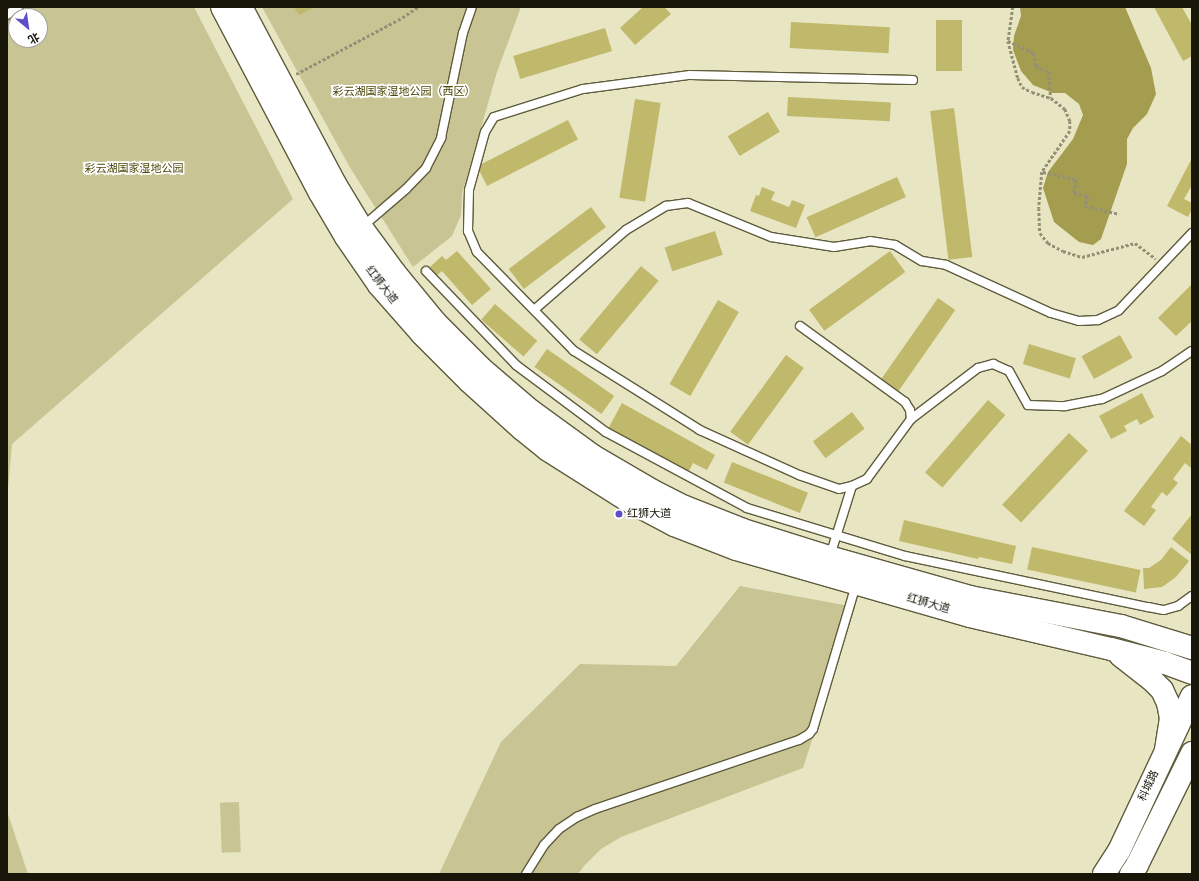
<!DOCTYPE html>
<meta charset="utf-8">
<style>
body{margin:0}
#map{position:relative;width:1199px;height:881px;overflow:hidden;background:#e8e5c2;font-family:"Source Sans 3","Noto Sans SC",sans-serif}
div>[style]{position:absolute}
.green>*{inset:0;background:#c8c494;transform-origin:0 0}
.water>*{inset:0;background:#a49c4f}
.building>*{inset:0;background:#c0b86b;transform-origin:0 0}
.path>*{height:2.5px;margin-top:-1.25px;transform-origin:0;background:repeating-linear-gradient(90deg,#939076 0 3px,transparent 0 5px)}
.roads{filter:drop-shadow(1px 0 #5f5c3d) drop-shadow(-1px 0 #5f5c3d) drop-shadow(0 1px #5f5c3d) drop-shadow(0 -1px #5f5c3d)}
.lane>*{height:8px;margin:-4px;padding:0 4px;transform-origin:4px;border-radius:4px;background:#fff}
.secondary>*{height:22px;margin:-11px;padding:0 11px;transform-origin:11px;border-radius:11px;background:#fff}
.primary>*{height:22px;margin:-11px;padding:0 11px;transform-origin:11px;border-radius:11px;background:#fff}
.dots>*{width:11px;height:11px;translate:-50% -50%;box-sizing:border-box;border:2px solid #fff;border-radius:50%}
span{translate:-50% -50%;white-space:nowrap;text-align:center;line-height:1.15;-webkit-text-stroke:3.5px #fff;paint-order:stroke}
.park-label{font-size:11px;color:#4e4709}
.street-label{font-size:11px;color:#171609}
.poi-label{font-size:11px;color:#171609}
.left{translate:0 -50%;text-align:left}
.frame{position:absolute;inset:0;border:8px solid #171609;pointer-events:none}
.north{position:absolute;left:8px;top:8px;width:40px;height:40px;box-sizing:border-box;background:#fff;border:1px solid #a2a29d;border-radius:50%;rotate:151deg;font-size:11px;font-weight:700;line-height:16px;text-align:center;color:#171609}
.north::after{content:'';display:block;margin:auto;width:14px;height:18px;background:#5d4fc7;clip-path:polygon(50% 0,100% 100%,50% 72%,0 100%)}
</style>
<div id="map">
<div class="green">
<i style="clip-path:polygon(evenodd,7px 7px,194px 7px,293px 199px,12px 444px,7px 500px,7px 7px,16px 16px,40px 16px,40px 40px,16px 40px,16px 16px)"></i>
<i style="clip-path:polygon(262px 7px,521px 7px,497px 72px,462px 194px,461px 215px,452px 236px,413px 267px,349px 166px)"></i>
<i style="clip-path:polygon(740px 586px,855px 607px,803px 768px,621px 837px,601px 849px,584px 866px,578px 874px,439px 874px,501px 742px,580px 664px,676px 666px)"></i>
<i style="left:239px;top:802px;width:50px;height:19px;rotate:88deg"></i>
<i style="clip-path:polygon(7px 811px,28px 874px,7px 874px)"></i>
</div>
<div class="water">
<i style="clip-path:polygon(1020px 7px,1125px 7px,1151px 68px,1156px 94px,1147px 114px,1133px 128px,1127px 139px,1127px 164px,1101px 239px,1093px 245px,1079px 242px,1054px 222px,1043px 188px,1048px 172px,1073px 139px,1083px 115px,1079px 104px,1065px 93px,1053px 93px,1033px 85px,1021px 71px,1013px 50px,1014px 36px,1021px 16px)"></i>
</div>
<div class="building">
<i style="clip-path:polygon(294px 7px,315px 7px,299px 15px)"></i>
<i style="clip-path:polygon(643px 7px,664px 7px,671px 14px,635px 45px,620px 28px)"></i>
<i style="clip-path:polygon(1154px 7px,1182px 7px,1192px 25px,1192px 56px,1183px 61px)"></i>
<i style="left:936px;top:20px;width:26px;height:51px"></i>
<i style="left:791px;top:22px;width:99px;height:26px;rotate:3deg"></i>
<i style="left:605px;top:28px;width:24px;height:96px;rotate:73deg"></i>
<i style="left:788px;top:97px;width:103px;height:19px;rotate:3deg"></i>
<i style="left:635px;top:99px;width:26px;height:100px;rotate:9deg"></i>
<i style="left:954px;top:108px;width:150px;height:24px;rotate:83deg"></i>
<i style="left:768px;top:112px;width:23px;height:47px;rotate:59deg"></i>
<i style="left:568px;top:120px;width:22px;height:102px;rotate:63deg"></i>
<i style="clip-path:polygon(1192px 158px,1192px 185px,1184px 199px,1192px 203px,1192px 209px,1188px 217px,1167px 206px)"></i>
<i style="left:897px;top:177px;width:22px;height:99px;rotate:66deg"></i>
<i style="clip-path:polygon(762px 187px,775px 192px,771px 200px,789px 207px,792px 200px,805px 205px,796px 228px,750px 211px,756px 195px,759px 196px)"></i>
<i style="left:591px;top:207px;width:25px;height:103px;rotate:53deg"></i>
<i style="left:715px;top:231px;width:25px;height:53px;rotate:72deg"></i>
<i style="clip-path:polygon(457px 251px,491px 289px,472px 305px,442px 271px,437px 275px,430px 267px,442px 256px,446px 260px)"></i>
<i style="left:890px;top:251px;width:26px;height:100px;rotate:54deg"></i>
<i style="left:641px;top:266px;width:23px;height:96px;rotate:40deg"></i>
<i style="clip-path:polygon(1192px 284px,1192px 321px,1176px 336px,1158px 318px)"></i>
<i style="left:938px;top:298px;width:21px;height:101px;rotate:35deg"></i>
<i style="left:718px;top:300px;width:24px;height:97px;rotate:30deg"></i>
<i style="left:495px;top:304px;width:56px;height:21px;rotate:41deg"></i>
<i style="left:1120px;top:335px;width:26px;height:44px;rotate:61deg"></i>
<i style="left:1029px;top:344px;width:49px;height:21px;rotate:17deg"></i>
<i style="left:547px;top:349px;width:82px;height:22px;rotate:35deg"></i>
<i style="left:786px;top:355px;width:22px;height:95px;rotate:36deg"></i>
<i style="clip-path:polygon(1142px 393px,1154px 417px,1140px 425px,1137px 419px,1124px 426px,1127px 431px,1111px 439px,1099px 416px)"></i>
<i style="left:988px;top:400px;width:23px;height:96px;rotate:41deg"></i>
<i style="clip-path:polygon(622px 403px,715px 455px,707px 470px,693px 463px,688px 473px,608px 429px)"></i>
<i style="left:852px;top:412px;width:21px;height:49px;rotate:53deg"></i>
<i style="left:1069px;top:433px;width:26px;height:98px;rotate:43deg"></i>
<i style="clip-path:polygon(1181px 436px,1192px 445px,1192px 466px,1191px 468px,1185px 463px,1173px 479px,1178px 483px,1167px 496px,1162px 492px,1151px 507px,1156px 510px,1144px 526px,1124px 511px)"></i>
<i style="left:732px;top:462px;width:82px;height:22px;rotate:22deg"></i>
<i style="clip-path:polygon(1192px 514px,1192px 555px,1172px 539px)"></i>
<i style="clip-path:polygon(904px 520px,1016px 546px,1012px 564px,979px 557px,978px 559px,899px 541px)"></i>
<i style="left:1032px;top:547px;width:111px;height:23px;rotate:12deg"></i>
<i style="clip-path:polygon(1171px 547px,1189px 561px,1176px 577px,1162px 587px,1144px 589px,1143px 568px,1149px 568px,1161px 560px)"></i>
</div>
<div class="path">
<i style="left:1013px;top:7px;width:34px;rotate:98deg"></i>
<i style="left:1008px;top:41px;width:38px;rotate:75deg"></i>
<i style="left:1018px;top:78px;width:10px;rotate:66deg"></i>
<i style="left:1022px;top:87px;width:11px;rotate:27deg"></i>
<i style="left:1032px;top:92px;width:20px;rotate:18deg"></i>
<i style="left:1051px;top:98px;width:18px;rotate:38deg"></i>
<i style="left:1065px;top:109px;width:13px;rotate:67deg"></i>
<i style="left:1070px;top:121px;width:10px;rotate:90deg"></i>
<i style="left:1070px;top:131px;width:50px;rotate:124.3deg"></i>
<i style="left:1042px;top:172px;width:36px;rotate:95deg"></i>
<i style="left:1039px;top:208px;width:25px;rotate:88deg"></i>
<i style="left:1040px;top:233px;width:13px;rotate:51deg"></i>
<i style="left:1048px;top:243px;width:17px;rotate:28deg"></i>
<i style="left:1063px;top:251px;width:20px;rotate:18deg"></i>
<i style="left:1082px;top:257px;width:55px;rotate:-14.8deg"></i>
<i style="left:1135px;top:243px;width:26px;rotate:37deg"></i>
<i style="left:1008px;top:41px;width:29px;rotate:25deg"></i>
<i style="left:1034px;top:53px;width:13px;rotate:81deg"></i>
<i style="left:1036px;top:66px;width:14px;rotate:25deg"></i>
<i style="left:1049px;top:72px;width:26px;rotate:86deg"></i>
<i style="left:296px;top:74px;width:115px;rotate:-27.9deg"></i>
<i style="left:398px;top:20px;width:24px;rotate:-33deg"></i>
<i style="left:1043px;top:172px;width:35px;rotate:13deg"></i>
<i style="left:1077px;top:180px;width:13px;rotate:103deg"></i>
<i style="left:1074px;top:193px;width:14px;rotate:12deg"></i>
<i style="left:1088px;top:196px;width:10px;rotate:107deg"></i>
<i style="left:1085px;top:206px;width:35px;rotate:13deg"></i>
</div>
<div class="roads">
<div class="lane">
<i style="left:7px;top:15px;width:14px;rotate:-36deg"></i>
<i style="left:362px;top:227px;width:58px;rotate:-40.8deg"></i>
<i style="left:406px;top:189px;width:29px;rotate:-46deg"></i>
<i style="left:426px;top:168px;width:34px;rotate:-63deg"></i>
<i style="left:441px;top:138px;width:107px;rotate:-78.2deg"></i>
<i style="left:463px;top:33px;width:28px;rotate:-71deg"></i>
<i style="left:426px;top:271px;width:130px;rotate:46.2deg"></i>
<i style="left:516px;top:365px;width:112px;rotate:36.7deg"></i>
<i style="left:606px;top:432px;width:160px;rotate:28.3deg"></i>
<i style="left:747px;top:508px;width:165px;rotate:16.9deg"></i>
<i style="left:905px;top:556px;width:248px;rotate:11.9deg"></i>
<i style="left:1148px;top:607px;width:16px;rotate:11deg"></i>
<i style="left:1164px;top:610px;width:15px;rotate:-16deg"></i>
<i style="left:1178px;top:606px;width:17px;rotate:-36deg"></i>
<i style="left:534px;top:310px;width:122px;rotate:-41deg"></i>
<i style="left:626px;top:230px;width:47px;rotate:-31deg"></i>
<i style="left:666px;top:206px;width:22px;rotate:-8deg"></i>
<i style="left:688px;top:203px;width:90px;rotate:22.3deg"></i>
<i style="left:771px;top:237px;width:64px;rotate:9deg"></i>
<i style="left:834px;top:247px;width:36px;rotate:-9deg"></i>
<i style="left:870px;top:241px;width:25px;rotate:9deg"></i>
<i style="left:895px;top:245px;width:31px;rotate:31deg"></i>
<i style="left:922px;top:261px;width:24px;rotate:9deg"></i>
<i style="left:946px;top:265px;width:115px;rotate:24.6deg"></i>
<i style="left:1051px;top:313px;width:29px;rotate:16deg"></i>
<i style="left:1079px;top:321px;width:19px;rotate:-3deg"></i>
<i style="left:1098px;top:320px;width:23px;rotate:-25deg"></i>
<i style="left:1119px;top:310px;width:106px;rotate:-46.5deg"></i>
<i style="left:800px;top:326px;width:130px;rotate:35.9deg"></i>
<i style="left:905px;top:402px;width:9px;rotate:58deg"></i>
<i style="left:910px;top:410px;width:9px;rotate:84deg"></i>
<i style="left:911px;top:419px;width:74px;rotate:126.3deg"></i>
<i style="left:867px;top:479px;width:17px;rotate:155deg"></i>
<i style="left:852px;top:486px;width:13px;rotate:167deg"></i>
<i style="left:839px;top:489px;width:42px;rotate:-160.7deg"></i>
<i style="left:799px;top:475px;width:109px;rotate:-155.6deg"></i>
<i style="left:700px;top:430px;width:149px;rotate:-147.9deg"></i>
<i style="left:574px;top:351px;width:139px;rotate:-134.4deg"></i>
<i style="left:477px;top:252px;width:23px;rotate:-113deg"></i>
<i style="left:468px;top:231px;width:41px;rotate:-88.6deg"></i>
<i style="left:469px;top:190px;width:60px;rotate:-74.6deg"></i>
<i style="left:485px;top:132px;width:17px;rotate:-59deg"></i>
<i style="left:494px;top:117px;width:93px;rotate:-17.5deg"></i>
<i style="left:583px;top:89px;width:108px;rotate:-7.5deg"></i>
<i style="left:690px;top:75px;width:223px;rotate:1.3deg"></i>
<i style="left:911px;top:419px;width:84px;rotate:-37.3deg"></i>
<i style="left:978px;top:368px;width:16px;rotate:-15deg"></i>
<i style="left:993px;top:364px;width:17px;rotate:24deg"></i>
<i style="left:1009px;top:371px;width:39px;rotate:61deg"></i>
<i style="left:1028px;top:405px;width:37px;rotate:2deg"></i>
<i style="left:1065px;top:406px;width:38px;rotate:-11deg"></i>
<i style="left:1102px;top:399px;width:66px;rotate:-25deg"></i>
<i style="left:1162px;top:371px;width:36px;rotate:-34deg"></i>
<i style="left:830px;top:556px;width:73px;rotate:-72.6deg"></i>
<i style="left:526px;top:874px;width:34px;rotate:-58deg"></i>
<i style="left:544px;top:845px;width:22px;rotate:-47deg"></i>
<i style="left:559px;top:829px;width:22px;rotate:-34deg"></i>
<i style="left:577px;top:817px;width:20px;rotate:-24deg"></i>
<i style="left:595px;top:809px;width:215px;rotate:-18.7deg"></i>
<i style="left:799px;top:740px;width:12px;rotate:-31deg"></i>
<i style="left:809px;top:734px;width:6px;rotate:-51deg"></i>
<i style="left:813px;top:729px;width:150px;rotate:-73.4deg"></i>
</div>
<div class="secondary">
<i style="left:1104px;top:874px;width:27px;rotate:-57deg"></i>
<i style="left:1119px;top:851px;width:171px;rotate:-64.8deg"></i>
<i style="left:1131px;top:874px;width:11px;rotate:-56deg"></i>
<i style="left:1137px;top:865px;width:125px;rotate:-63.8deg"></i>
</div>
<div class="primary">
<i style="left:222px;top:7px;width:210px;rotate:62.2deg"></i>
<i style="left:320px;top:193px;width:51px;rotate:59.4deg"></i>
<i style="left:346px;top:237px;width:58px;rotate:55.5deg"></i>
<i style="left:379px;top:285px;width:65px;rotate:48.7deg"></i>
<i style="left:422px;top:334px;width:66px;rotate:45deg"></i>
<i style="left:469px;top:381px;width:72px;rotate:42.2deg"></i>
<i style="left:522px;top:429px;width:33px;rotate:39deg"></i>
<i style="left:548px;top:450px;width:93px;rotate:32.3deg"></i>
<i style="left:627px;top:500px;width:53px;rotate:28deg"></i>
<i style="left:674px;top:525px;width:66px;rotate:21.2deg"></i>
<i style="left:736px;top:549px;width:243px;rotate:16deg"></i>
<i style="left:970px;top:616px;width:145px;rotate:13.2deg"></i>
<i style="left:1111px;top:649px;width:56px;rotate:14.5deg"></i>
<i style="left:1165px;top:663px;width:29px;rotate:20deg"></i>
<i style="left:241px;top:7px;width:200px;rotate:62deg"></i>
<i style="left:335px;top:184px;width:50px;rotate:58.8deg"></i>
<i style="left:361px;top:227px;width:56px;rotate:53.7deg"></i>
<i style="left:394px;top:272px;width:65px;rotate:50.6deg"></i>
<i style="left:435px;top:322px;width:66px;rotate:45deg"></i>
<i style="left:482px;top:369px;width:65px;rotate:40.6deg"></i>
<i style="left:531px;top:411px;width:77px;rotate:36deg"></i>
<i style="left:593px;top:456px;width:69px;rotate:30.3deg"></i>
<i style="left:653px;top:491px;width:36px;rotate:27deg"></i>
<i style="left:685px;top:507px;width:62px;rotate:21.6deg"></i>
<i style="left:743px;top:530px;width:90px;rotate:17.4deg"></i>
<i style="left:829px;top:557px;width:147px;rotate:15.8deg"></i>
<i style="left:970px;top:597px;width:154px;rotate:10.9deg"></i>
<i style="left:1121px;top:626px;width:74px;rotate:17.2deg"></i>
<i style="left:1120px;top:655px;width:41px;rotate:38deg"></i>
<i style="left:1152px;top:680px;width:14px;rotate:45deg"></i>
<i style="left:1162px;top:690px;width:14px;rotate:65deg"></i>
<i style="left:1168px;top:703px;width:15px;rotate:79deg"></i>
<i style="left:1171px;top:718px;width:32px;rotate:99deg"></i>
</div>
</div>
<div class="dots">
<i style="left:619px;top:514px;background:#5d4fc7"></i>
</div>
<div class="park-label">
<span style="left:404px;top:92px">彩云湖国家湿地公园（西区）</span>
<span style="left:134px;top:169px">彩云湖国家湿地公园</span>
</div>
<div class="street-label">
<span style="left:381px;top:285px;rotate:52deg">红狮大道</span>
<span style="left:928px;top:604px;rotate:16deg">红狮大道</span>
<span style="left:1149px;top:786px;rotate:-65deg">科城路</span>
</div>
<div class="poi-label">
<span class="left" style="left:627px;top:514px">红狮大道</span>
</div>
<div class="frame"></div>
<div class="north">北</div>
</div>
